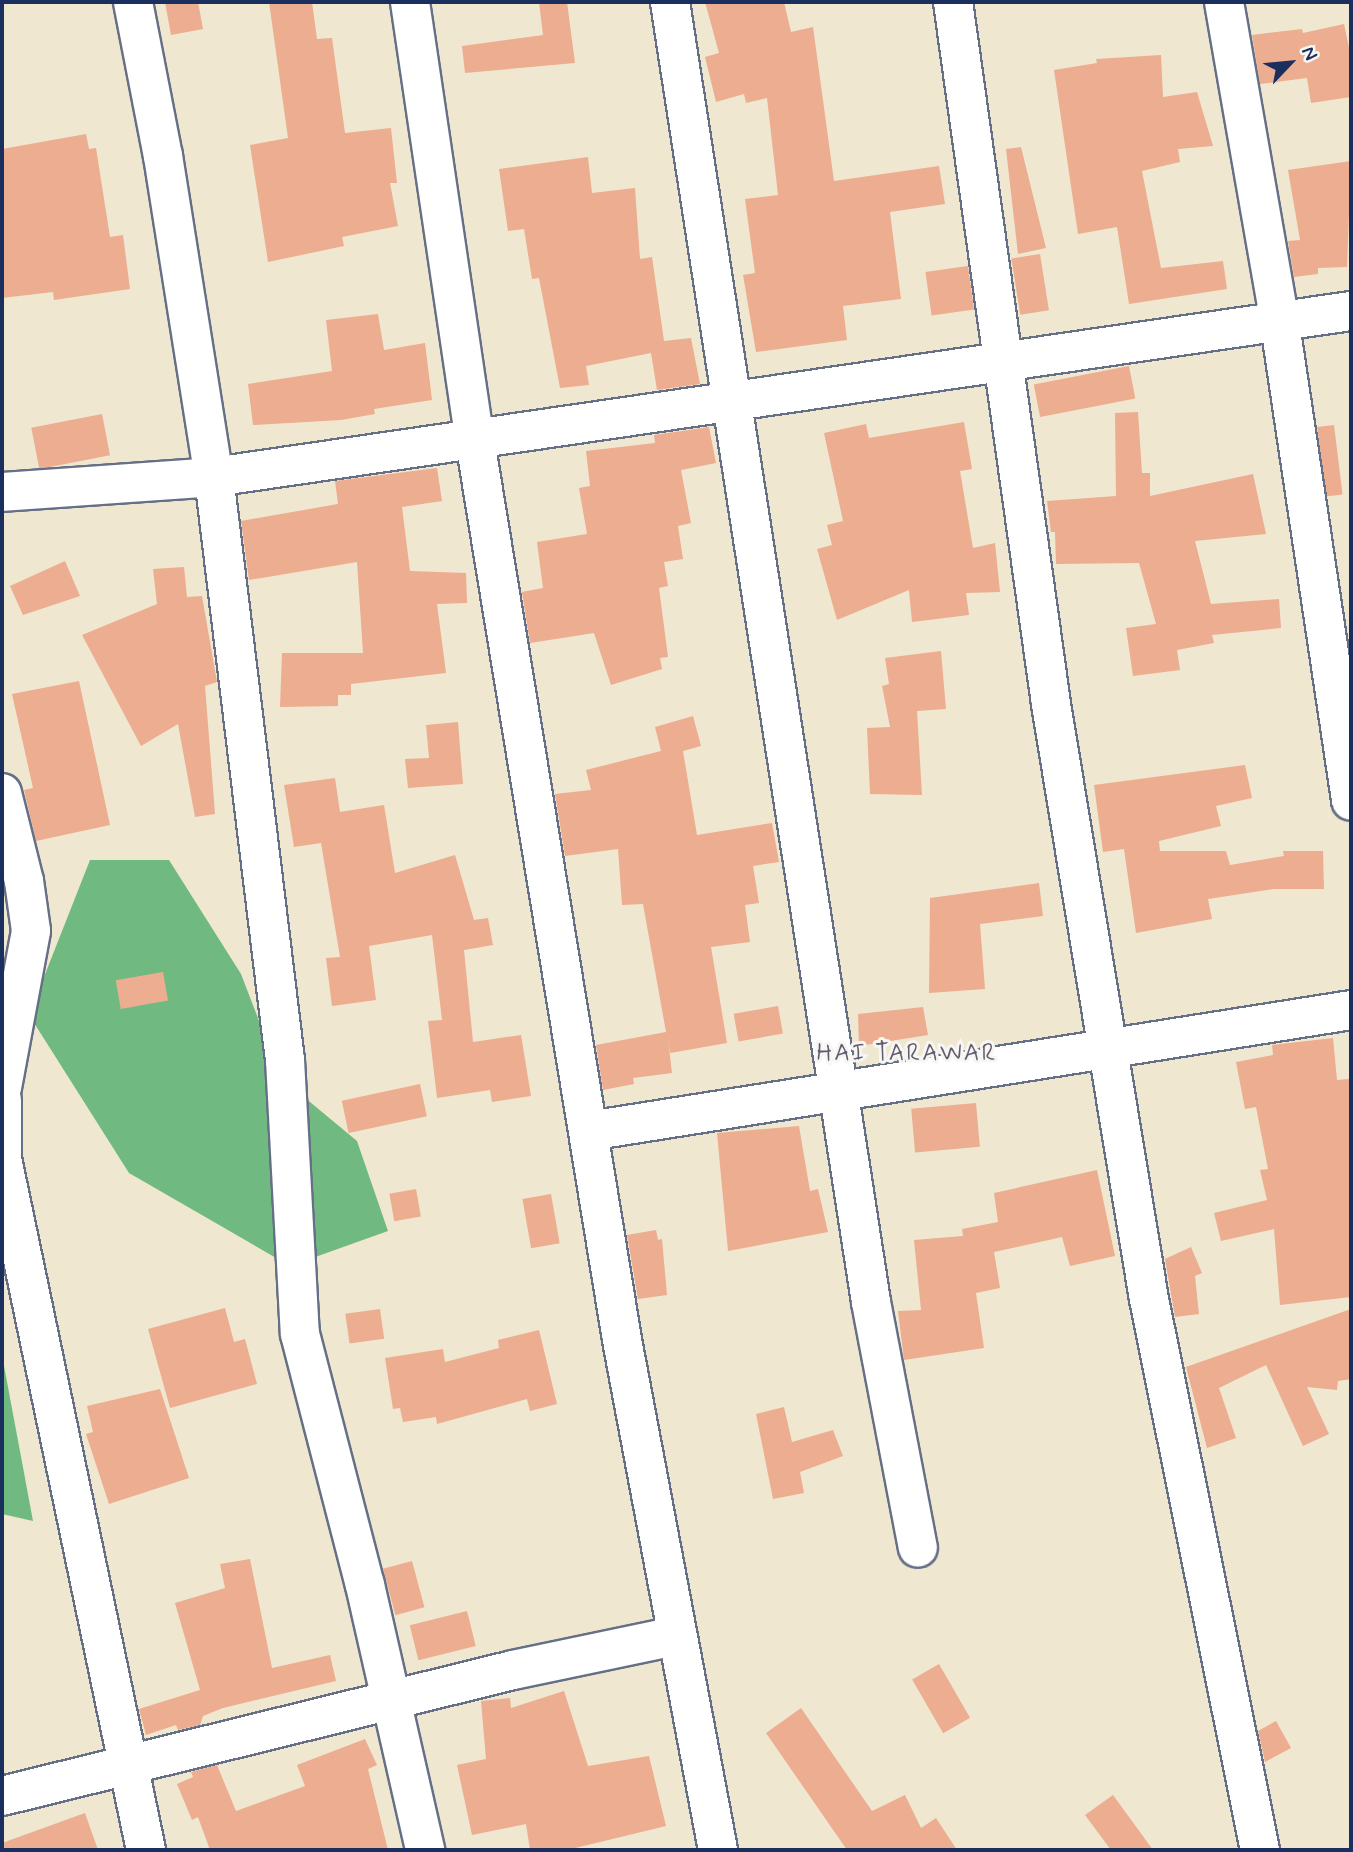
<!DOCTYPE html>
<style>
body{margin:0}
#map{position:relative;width:1353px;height:1852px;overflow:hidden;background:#efe7cf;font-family:Mynerve,sans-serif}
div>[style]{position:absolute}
.forest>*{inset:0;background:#70ba81}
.building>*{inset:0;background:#ecad90;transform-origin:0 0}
.roads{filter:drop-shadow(2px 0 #656f86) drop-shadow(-2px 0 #656f86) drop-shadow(0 2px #656f86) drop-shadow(0 -2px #656f86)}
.minor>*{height:38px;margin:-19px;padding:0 19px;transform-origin:19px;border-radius:19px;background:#fff}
span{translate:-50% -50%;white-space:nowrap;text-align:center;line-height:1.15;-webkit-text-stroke:6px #f6f6f2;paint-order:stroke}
.neighbourhood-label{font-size:24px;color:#645b70;letter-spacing:2px}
.frame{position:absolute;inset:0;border:4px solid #1b2f5e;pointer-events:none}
.north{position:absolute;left:1255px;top:28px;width:70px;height:70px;-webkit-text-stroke:5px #f6f6f2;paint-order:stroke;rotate:64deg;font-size:19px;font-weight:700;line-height:28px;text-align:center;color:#1b2f5e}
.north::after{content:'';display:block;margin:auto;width:24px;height:32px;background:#1b2f5e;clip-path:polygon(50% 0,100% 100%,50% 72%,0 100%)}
</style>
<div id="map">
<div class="forest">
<i style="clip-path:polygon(90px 860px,169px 860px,241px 974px,281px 1078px,357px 1141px,388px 1231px,290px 1266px,129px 1173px,29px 1015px)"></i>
<i style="clip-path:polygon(2px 1355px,33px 1521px,2px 1514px)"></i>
</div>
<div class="building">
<i style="clip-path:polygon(165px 2px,198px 2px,203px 29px,171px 35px)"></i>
<i style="clip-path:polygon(269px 2px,312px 2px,317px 39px,332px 38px,345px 133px,391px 128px,397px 183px,390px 183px,398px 226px,342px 237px,344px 246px,268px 262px,250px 145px,288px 138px)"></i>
<i style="clip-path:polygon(539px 2px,567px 2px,575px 63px,465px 73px,462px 46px,543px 35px)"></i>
<i style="clip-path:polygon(705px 2px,784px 2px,791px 32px,813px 27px,834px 181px,939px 166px,945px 204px,890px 212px,901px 299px,843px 306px,847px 340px,756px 352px,743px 275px,755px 273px,745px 199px,778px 195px,767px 98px,746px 103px,744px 94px,716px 102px,705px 57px,719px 53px)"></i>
<i style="clip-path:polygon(1344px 24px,1351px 57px,1351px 97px,1311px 103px,1307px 78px,1260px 84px,1252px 35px,1302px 29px,1303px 33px)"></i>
<i style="clip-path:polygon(1161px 55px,1163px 97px,1197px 92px,1213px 146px,1178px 149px,1180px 162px,1142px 171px,1161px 268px,1223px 261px,1227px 289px,1129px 304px,1117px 227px,1078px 234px,1054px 70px,1097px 63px,1096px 59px)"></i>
<i style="clip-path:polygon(86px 134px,89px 149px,96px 148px,110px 237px,123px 235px,130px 289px,54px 300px,53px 292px,2px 298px,2px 149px)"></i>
<i style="clip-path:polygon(1021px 147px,1046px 248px,1018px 254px,1006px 149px)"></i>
<i style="clip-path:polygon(588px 157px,592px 193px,635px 188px,640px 259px,652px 257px,664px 341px,691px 338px,700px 384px,657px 390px,651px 353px,586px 366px,589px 385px,560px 388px,539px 278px,532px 279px,524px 229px,508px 231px,499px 169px)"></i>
<i style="clip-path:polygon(1351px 161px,1347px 267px,1318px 268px,1318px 274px,1294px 277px,1288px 241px,1300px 240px,1288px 170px)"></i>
<i style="left:1040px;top:254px;width:57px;height:29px;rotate:81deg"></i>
<i style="left:968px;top:266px;width:44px;height:43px;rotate:82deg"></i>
<i style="clip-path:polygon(378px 314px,384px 350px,425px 343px,432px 400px,374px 409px,375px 414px,341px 420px,253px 425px,248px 384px,332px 371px,326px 320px)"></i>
<i style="left:1129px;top:366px;width:33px;height:97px;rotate:79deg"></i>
<i style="clip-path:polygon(1138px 412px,1142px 473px,1150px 473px,1150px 496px,1253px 474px,1266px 534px,1195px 541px,1211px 604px,1279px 599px,1281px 628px,1212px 635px,1214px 643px,1177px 650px,1180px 670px,1133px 676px,1126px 628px,1156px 624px,1139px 563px,1056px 564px,1055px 532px,1051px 532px,1047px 501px,1116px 496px,1115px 413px)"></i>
<i style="left:102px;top:414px;width:42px;height:72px;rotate:79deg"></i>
<i style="clip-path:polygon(964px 422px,972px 469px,960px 471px,973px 548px,995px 543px,1000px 592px,966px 593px,969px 615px,912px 622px,909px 590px,837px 620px,817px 549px,832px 545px,827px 525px,843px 521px,824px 433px,866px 424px,869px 438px)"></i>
<i style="left:1334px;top:425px;width:70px;height:17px;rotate:83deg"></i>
<i style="clip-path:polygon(709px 427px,716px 463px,681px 470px,691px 523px,678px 526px,683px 559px,664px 562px,668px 586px,659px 588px,668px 657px,660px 658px,662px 669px,611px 685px,594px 633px,530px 643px,522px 592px,543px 588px,537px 542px,587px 534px,579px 488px,590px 486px,586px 451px,655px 443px,654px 435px)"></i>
<i style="clip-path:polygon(437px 468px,442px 501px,402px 507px,410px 571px,466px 573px,467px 603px,437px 604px,446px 673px,351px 684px,351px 695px,338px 695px,338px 706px,280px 707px,282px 653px,363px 653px,357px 562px,249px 580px,241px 521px,338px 504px,335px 481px)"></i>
<i style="clip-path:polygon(65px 561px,80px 596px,23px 615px,10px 586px)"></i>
<i style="clip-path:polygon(184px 567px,187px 597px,202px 596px,217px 682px,205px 686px,215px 814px,195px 817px,178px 724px,141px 746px,82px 635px,157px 604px,153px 569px)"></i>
<i style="clip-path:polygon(941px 651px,946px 709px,917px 711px,922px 795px,870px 794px,867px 728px,890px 727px,882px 686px,889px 684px,885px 658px)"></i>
<i style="clip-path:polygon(79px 681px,110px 825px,36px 841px,24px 790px,33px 788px,12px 694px)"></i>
<i style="clip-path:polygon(693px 716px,701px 746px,683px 751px,697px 835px,772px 823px,779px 862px,753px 866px,759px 903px,745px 905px,750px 942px,711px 947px,727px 1043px,670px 1053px,668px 1040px,672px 1073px,633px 1078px,634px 1084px,603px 1090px,596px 1045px,666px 1032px,643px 904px,622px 905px,618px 849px,565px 856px,555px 794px,591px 790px,586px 770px,661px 751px,655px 727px)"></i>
<i style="clip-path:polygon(458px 722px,463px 784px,408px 788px,405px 759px,429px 758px,426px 725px)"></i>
<i style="clip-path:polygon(1245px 765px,1252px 798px,1216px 806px,1221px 826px,1159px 841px,1160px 851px,1226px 851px,1230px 865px,1284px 856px,1283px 851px,1323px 851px,1324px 889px,1273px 889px,1208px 899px,1212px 919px,1136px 933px,1124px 849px,1103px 852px,1094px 785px)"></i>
<i style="clip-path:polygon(335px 778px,340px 812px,384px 805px,395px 873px,455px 855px,474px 920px,488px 918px,493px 945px,464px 950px,473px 1042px,521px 1035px,531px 1096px,492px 1102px,490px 1090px,437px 1098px,428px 1021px,442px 1020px,432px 935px,369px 946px,376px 1000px,332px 1006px,326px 958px,340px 957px,321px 843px,294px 847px,284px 785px)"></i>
<i style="clip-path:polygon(1039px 883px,1043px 916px,980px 924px,985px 989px,929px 993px,930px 898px)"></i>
<i style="left:163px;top:972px;width:29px;height:48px;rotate:80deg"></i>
<i style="left:778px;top:1006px;width:28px;height:45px;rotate:80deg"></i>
<i style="clip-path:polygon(923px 1007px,928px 1035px,859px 1046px,858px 1014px)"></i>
<i style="clip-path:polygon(1333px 1038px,1337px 1080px,1349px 1079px,1351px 1108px,1351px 1297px,1280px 1305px,1274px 1229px,1221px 1241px,1214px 1213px,1267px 1200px,1260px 1170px,1268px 1169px,1256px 1107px,1245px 1109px,1236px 1062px,1273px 1055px,1272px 1045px)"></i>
<i style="left:420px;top:1084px;width:33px;height:80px;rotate:78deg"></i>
<i style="left:976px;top:1103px;width:44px;height:65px;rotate:85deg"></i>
<i style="clip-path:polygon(799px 1126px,810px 1191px,818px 1189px,828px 1232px,728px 1251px,717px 1133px)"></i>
<i style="clip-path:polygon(1097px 1170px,1115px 1256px,1070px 1266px,1062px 1237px,994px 1252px,1000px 1288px,976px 1293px,984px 1348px,904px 1360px,898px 1311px,921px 1310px,914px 1240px,963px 1236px,962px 1229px,998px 1222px,994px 1193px)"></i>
<i style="left:416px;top:1189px;width:28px;height:27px;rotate:80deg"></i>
<i style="left:551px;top:1194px;width:50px;height:29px;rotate:80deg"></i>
<i style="clip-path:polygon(656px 1230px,658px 1240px,662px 1239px,667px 1295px,638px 1299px,627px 1235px)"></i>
<i style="clip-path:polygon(1191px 1247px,1202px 1273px,1195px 1276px,1199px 1314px,1175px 1317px,1165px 1259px)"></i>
<i style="clip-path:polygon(225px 1308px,234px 1342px,245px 1339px,257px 1384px,170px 1408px,148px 1329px)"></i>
<i style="left:380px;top:1309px;width:30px;height:35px;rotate:82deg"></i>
<i style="clip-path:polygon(1351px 1309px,1351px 1379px,1338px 1381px,1337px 1390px,1307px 1387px,1329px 1434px,1303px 1446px,1266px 1365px,1219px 1388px,1236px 1438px,1207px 1448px,1186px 1367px)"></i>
<i style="clip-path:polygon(539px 1330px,557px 1404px,530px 1411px,527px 1399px,437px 1424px,436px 1417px,403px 1422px,400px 1408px,393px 1409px,385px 1358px,443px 1349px,445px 1362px,499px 1348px,498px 1340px)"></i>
<i style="clip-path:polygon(160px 1389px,189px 1478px,109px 1504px,86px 1434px,93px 1432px,87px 1406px)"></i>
<i style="clip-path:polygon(784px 1407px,792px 1442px,833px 1430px,843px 1456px,800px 1472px,804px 1493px,773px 1499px,756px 1414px)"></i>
<i style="clip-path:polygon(250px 1559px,272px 1668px,330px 1655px,336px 1681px,223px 1708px,203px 1716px,200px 1725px,178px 1730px,176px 1725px,146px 1735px,139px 1709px,200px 1690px,175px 1603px,225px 1588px,220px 1564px)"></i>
<i style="left:412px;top:1561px;width:48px;height:30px;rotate:75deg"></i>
<i style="left:467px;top:1611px;width:36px;height:59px;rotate:76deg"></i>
<i style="left:939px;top:1664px;width:62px;height:31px;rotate:60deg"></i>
<i style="clip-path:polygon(564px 1691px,588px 1766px,649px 1756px,666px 1826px,567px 1850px,530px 1850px,526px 1824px,472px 1835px,457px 1765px,486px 1759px,481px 1701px,510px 1698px,511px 1708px)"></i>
<i style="clip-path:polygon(801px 1708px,872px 1811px,905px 1795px,921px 1828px,936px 1818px,957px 1850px,847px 1850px,766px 1733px)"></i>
<i style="clip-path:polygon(1276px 1721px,1291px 1748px,1265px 1762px,1258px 1731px)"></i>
<i style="clip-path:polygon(365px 1739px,377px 1765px,368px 1769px,388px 1850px,210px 1850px,198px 1817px,192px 1820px,177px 1784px,193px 1777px,191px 1772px,217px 1765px,236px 1811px,305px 1786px,297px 1765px)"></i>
<i style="clip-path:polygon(1113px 1795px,1153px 1850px,1111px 1850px,1085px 1815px)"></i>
<i style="clip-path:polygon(85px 1813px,98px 1850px,2px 1850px,2px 1843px)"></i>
</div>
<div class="roads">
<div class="minor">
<i style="left:133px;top:2px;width:157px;rotate:79deg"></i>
<i style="left:163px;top:156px;width:325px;rotate:81deg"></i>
<i style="left:214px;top:477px;width:587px;rotate:83.06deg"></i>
<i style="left:285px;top:1060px;width:274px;rotate:86.9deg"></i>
<i style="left:300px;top:1334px;width:259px;rotate:75.5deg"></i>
<i style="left:365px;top:1585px;width:272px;rotate:77.2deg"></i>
<i style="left:410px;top:2px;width:444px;rotate:81.6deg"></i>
<i style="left:475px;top:441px;width:911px;rotate:80.71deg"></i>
<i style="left:622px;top:1340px;width:519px;rotate:79.34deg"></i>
<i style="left:670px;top:2px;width:1315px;rotate:81.21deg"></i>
<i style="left:871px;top:1302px;width:250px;rotate:79.2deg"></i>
<i style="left:953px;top:2px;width:709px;rotate:82.05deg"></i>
<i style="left:1051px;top:704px;width:603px;rotate:80.65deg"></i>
<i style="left:1149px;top:1299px;width:562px;rotate:78.61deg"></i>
<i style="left:1224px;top:2px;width:321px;rotate:80.1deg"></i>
<i style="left:1279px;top:318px;width:488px;rotate:81.5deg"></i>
<i style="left:2px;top:492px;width:213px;rotate:-4deg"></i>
<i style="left:214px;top:477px;width:1149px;rotate:-8.31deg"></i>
<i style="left:2px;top:793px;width:91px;rotate:76deg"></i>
<i style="left:24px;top:881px;width:50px;rotate:82deg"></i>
<i style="left:31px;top:931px;width:160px;rotate:100.5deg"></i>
<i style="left:2px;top:1100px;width:59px;rotate:90deg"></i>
<i style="left:2px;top:1159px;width:706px;rotate:78.23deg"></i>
<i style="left:589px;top:1131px;width:772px;rotate:-9.02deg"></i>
<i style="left:2px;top:1796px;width:526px;rotate:-13.85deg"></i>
<i style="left:513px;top:1670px;width:167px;rotate:-11.8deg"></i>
</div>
</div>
<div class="neighbourhood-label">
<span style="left:907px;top:1054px">HAI TARAWAR</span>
</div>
<div class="frame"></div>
<div class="north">N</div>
</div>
